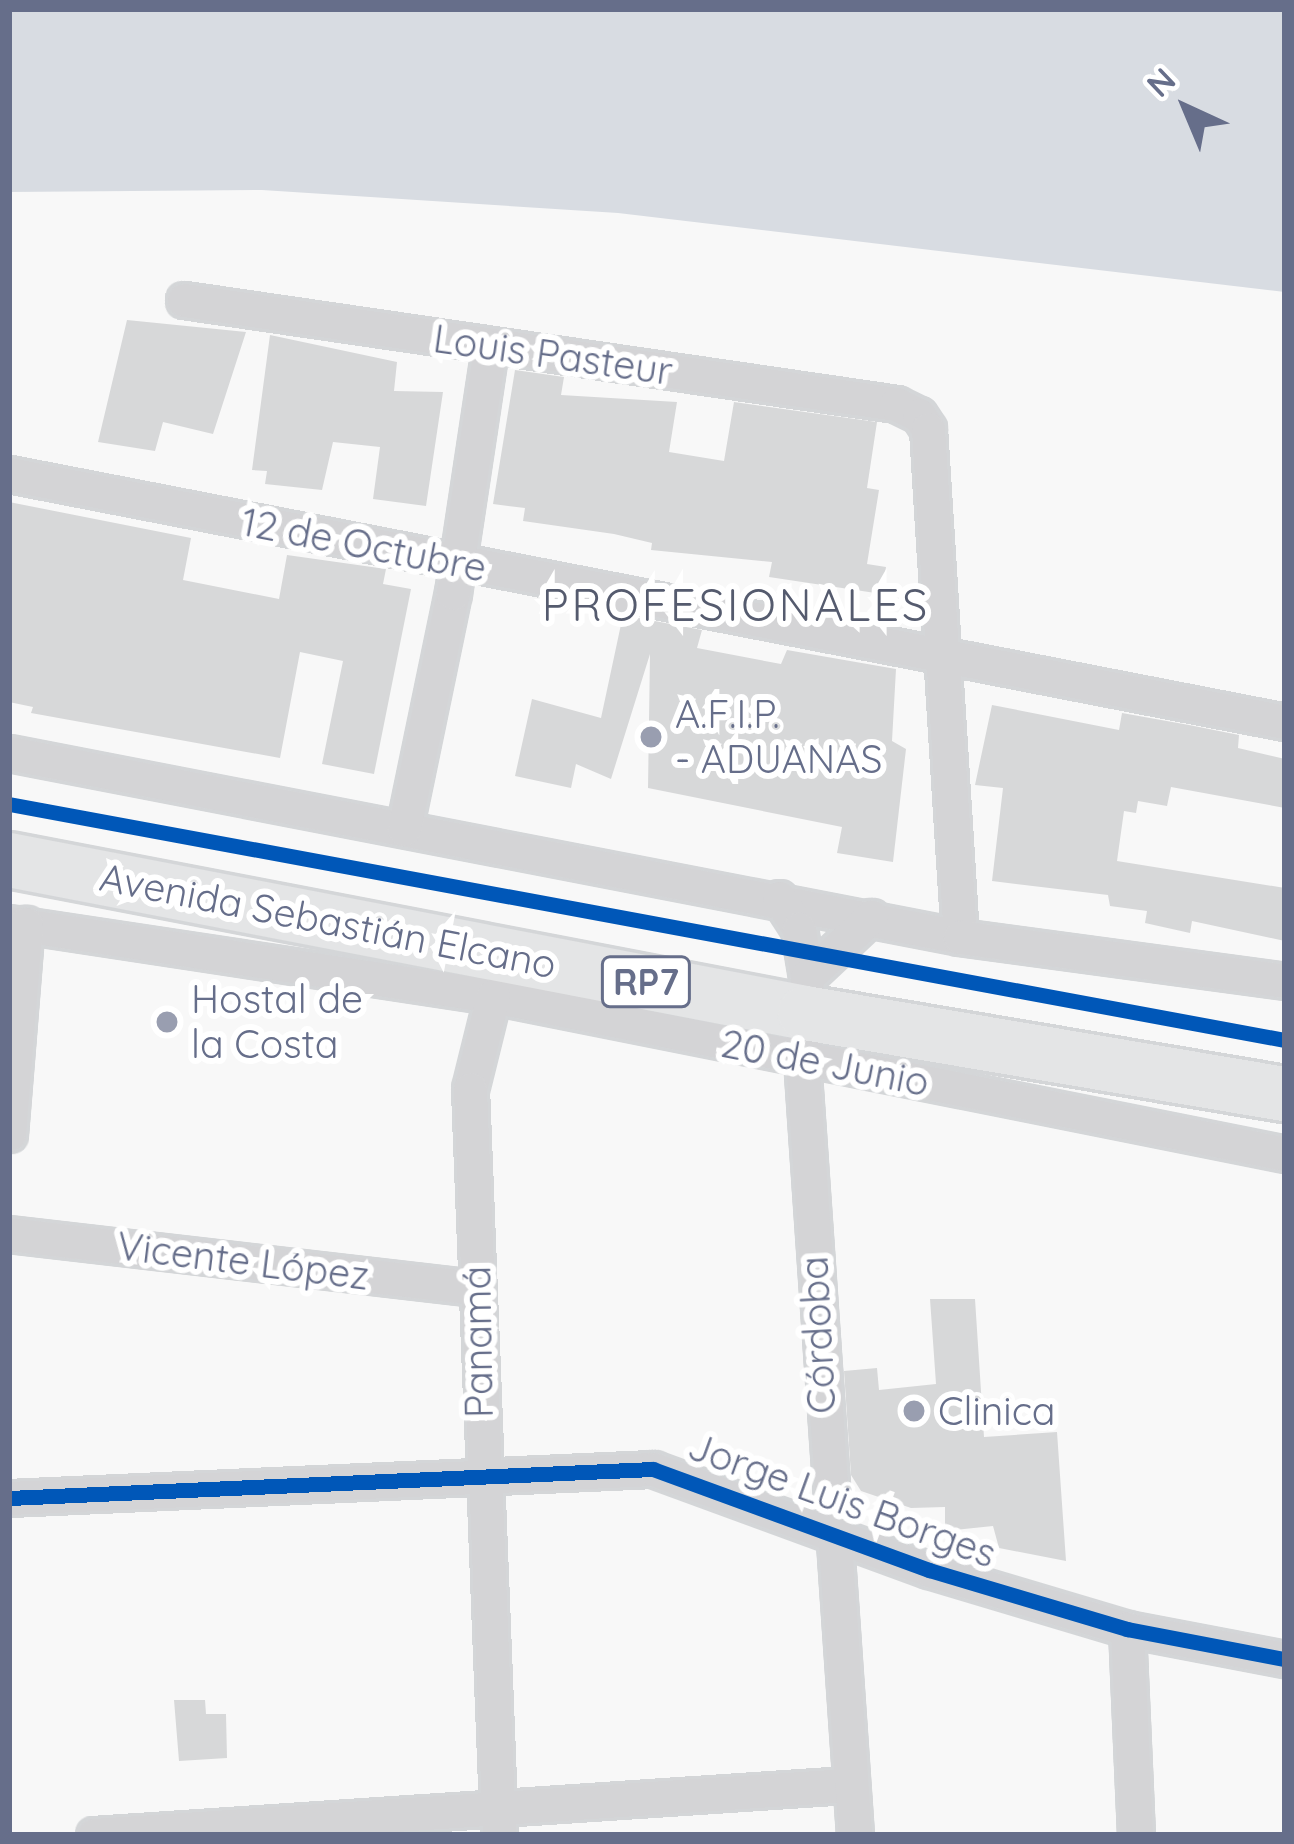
<!DOCTYPE html>
<meta charset="utf-8">
<style>
body{margin:0}
#map{position:relative;width:1294px;height:1844px;overflow:hidden;background:#f8f8f8;font-family:Quicksand,sans-serif}
div>[style]{position:absolute}
.water>*{inset:0;background:#d8dce2}
.building>*{inset:0;background:#d7d8d9}
.roads{filter:drop-shadow(3px 0 #d4d6d8) drop-shadow(-3px 0 #d4d6d8) drop-shadow(0 3px #d4d6d8) drop-shadow(0 -3px #d4d6d8)}
.minor>*{height:33px;margin:-16.5px;padding:0 16.5px;transform-origin:16.5px;border-radius:16.5px;background:#d4d4d6}
.primary>*{height:54px;margin:-27px;padding:0 27px;transform-origin:27px;border-radius:27px;background:#e4e5e6}
.cycleway>*{height:15px;margin:-7.5px;padding:0 7.5px;transform-origin:7.5px;border-radius:7.5px;background:#0057b8}
.dots>*{width:33px;height:33px;translate:-50% -50%;box-sizing:border-box;border:6px solid #fff;border-radius:50%}
span{translate:-50% -50%;white-space:nowrap;text-align:center;line-height:1.15;-webkit-text-stroke:12px #fff;paint-order:stroke}
.shield-label span{padding:3px 9px;background:#fff;border:3px solid;border-radius:9px;-webkit-text-stroke-width:0}
.shield-label{font-size:36px;color:#666e8a;font-weight:700}
.street-label{font-size:39px;color:#666e8a}
.poi-label{font-size:39px;color:#666e8a}
.left{translate:0 -50%;text-align:left}
.quarter-label{font-size:45px;color:#555b6e;letter-spacing:3px}
.frame{position:absolute;inset:0;border:12px solid #666e8a;pointer-events:none}
.north{position:absolute;left:1126px;top:48px;width:120px;height:120px;-webkit-text-stroke:9px #fff;paint-order:stroke;rotate:316deg;font-size:33px;font-weight:700;line-height:48px;text-align:center;color:#666e8a}
.north::after{content:'';display:block;margin:auto;width:42px;height:54px;background:#666e8a;clip-path:polygon(50% 0,100% 100%,50% 72%,0 100%)}
</style>
<div id="map">
<div class="water">
<i style="clip-path:polygon(9px 9px,1285px 9px,1285px 292px,618px 213px,262px 190px,9px 192px)"></i>
</div>
<div class="building">
<i style="clip-path:polygon(127px 320px,246px 332px,213px 434px,163px 422px,155px 451px,98px 442px)"></i>
<i style="clip-path:polygon(270px 335px,397px 362px,394px 391px,443px 392px,426px 506px,373px 499px,380px 447px,333px 442px,322px 490px,265px 484px,267px 471px,252px 470px)"></i>
<i style="clip-path:polygon(515px 370px,564px 377px,561px 395px,677px 402px,669px 452px,724px 461px,734px 402px,877px 422px,867px 488px,879px 490px,867px 564px,886px 567px,882px 594px,769px 577px,772px 562px,651px 550px,652px 543px,614px 534px,523px 521px,525px 508px,493px 504px)"></i>
<i style="clip-path:polygon(9px 502px,191px 538px,183px 580px,279px 599px,287px 555px,386px 569px,383px 584px,411px 589px,374px 774px,322px 764px,343px 661px,300px 652px,280px 758px,31px 713px,33px 707px,9px 702px)"></i>
<i style="clip-path:polygon(623px 615px,702px 630px,697px 648px,781px 664px,787px 650px,896px 669px,892px 741px,906px 749px,893px 862px,837px 853px,842px 827px,648px 788px,650px 654px,611px 779px,576px 764px,571px 788px,515px 776px,532px 699px,601px 718px)"></i>
<i style="clip-path:polygon(992px 705px,1119px 730px,1122px 713px,1189px 725px,1239px 735px,1238px 748px,1285px 759px,1285px 808px,1171px 787px,1167px 806px,1138px 801px,1136px 813px,1124px 811px,1117px 861px,1285px 888px,1285px 941px,1192px 921px,1190px 933px,1145px 923px,1147px 911px,1110px 906px,1108px 895px,992px 881px,1003px 788px,975px 785px)"></i>
<i style="clip-path:polygon(930px 1299px,975px 1299px,984px 1437px,1057px 1432px,1066px 1561px,999px 1548px,993px 1526px,945px 1531px,945px 1507px,911px 1508px,861px 1491px,851px 1475px,844px 1371px,877px 1368px,879px 1390px,936px 1384px)"></i>
<i style="clip-path:polygon(174px 1700px,205px 1700px,206px 1714px,226px 1714px,227px 1758px,179px 1761px)"></i>
</div>
<div class="roads">
<div class="minor">
<i style="left:184px;top:300px;width:720px;rotate:8.31deg"></i>
<i style="left:896px;top:404px;width:25px;rotate:26deg"></i>
<i style="left:919px;top:415px;width:17px;rotate:57deg"></i>
<i style="left:928px;top:429px;width:509px;rotate:86.4deg"></i>
<i style="left:9px;top:474px;width:1300px;rotate:11deg"></i>
<i style="left:9px;top:753px;width:969px;rotate:10.95deg"></i>
<i style="left:960px;top:937px;width:328px;rotate:7.7deg"></i>
<i style="left:404px;top:829px;width:241px;rotate:-78.3deg"></i>
<i style="left:453px;top:593px;width:249px;rotate:-81.4deg"></i>
<i style="left:779px;top:898px;width:37px;rotate:57deg"></i>
<i style="left:799px;top:929px;width:49px;rotate:80.5deg"></i>
<i style="left:9px;top:923px;width:489px;rotate:8.6deg"></i>
<i style="left:493px;top:996px;width:808px;rotate:11.28deg"></i>
<i style="left:493px;top:996px;width:96px;rotate:103.9deg"></i>
<i style="left:470px;top:1089px;width:747px;rotate:87.77deg"></i>
<i style="left:9px;top:1134px;width:211px;rotate:-85.4deg"></i>
<i style="left:9px;top:1234px;width:471px;rotate:6.6deg"></i>
<i style="left:9px;top:1498px;width:645px;rotate:-2.58deg"></i>
<i style="left:653px;top:1469px;width:294px;rotate:20.1deg"></i>
<i style="left:929px;top:1570px;width:207px;rotate:16.6deg"></i>
<i style="left:1127px;top:1629px;width:161px;rotate:10.8deg"></i>
<i style="left:1127px;top:1629px;width:206px;rotate:87.5deg"></i>
<i style="left:94px;top:1835px;width:754px;rotate:-3.8deg"></i>
<i style="left:855px;top:1835px;width:778px;rotate:-93.91deg"></i>
<i style="left:802px;top:1059px;width:82px;rotate:-86.5deg"></i>
<i style="left:807px;top:977px;width:88px;rotate:-43.2deg"></i>
</div>
<div class="primary">
<i style="left:9px;top:860px;width:811px;rotate:10.88deg"></i>
<i style="left:805px;top:1013px;width:487px;rotate:9.6deg"></i>
</div>
</div>
<div class="cycleway">
<i style="left:9px;top:804px;width:1298px;rotate:10.48deg"></i>
<i style="left:9px;top:1498px;width:645px;rotate:-2.58deg"></i>
<i style="left:653px;top:1469px;width:294px;rotate:20.1deg"></i>
<i style="left:929px;top:1570px;width:207px;rotate:16.6deg"></i>
<i style="left:1127px;top:1629px;width:161px;rotate:10.8deg"></i>
</div>
<div class="dots">
<i style="left:651px;top:737px;background:#999eb0"></i>
<i style="left:167px;top:1022px;background:#999eb0"></i>
<i style="left:914px;top:1411px;background:#999eb0"></i>
</div>
<div class="shield-label">
<span style="left:646px;top:982px">RP7</span>
</div>
<div class="street-label">
<span style="left:553px;top:355px;rotate:8deg">Louis Pasteur</span>
<span style="left:364px;top:545px;rotate:11deg">12 de Octubre</span>
<span style="left:328px;top:921px;rotate:11deg">Avenida Sebastián Elcano</span>
<span style="left:825px;top:1063px;rotate:11deg">20 de Junio</span>
<span style="left:243px;top:1261px;rotate:7deg">Vicente López</span>
<span style="left:818px;top:1335px;rotate:-93deg">Córdoba</span>
<span style="left:478px;top:1342px;rotate:-91deg">Panamá</span>
<span style="left:842px;top:1500px;rotate:20deg">Jorge Luis Borges</span>
</div>
<div class="poi-label">
<span class="left" style="left:675px;top:737px">A.F.I.P.<br>- ADUANAS</span>
<span class="left" style="left:191px;top:1022px">Hostal de<br>la Costa</span>
<span class="left" style="left:938px;top:1411px">Clinica</span>
</div>
<div class="quarter-label">
<span style="left:736px;top:605px">PROFESIONALES</span>
</div>
<div class="frame"></div>
<div class="north">N</div>
</div>
